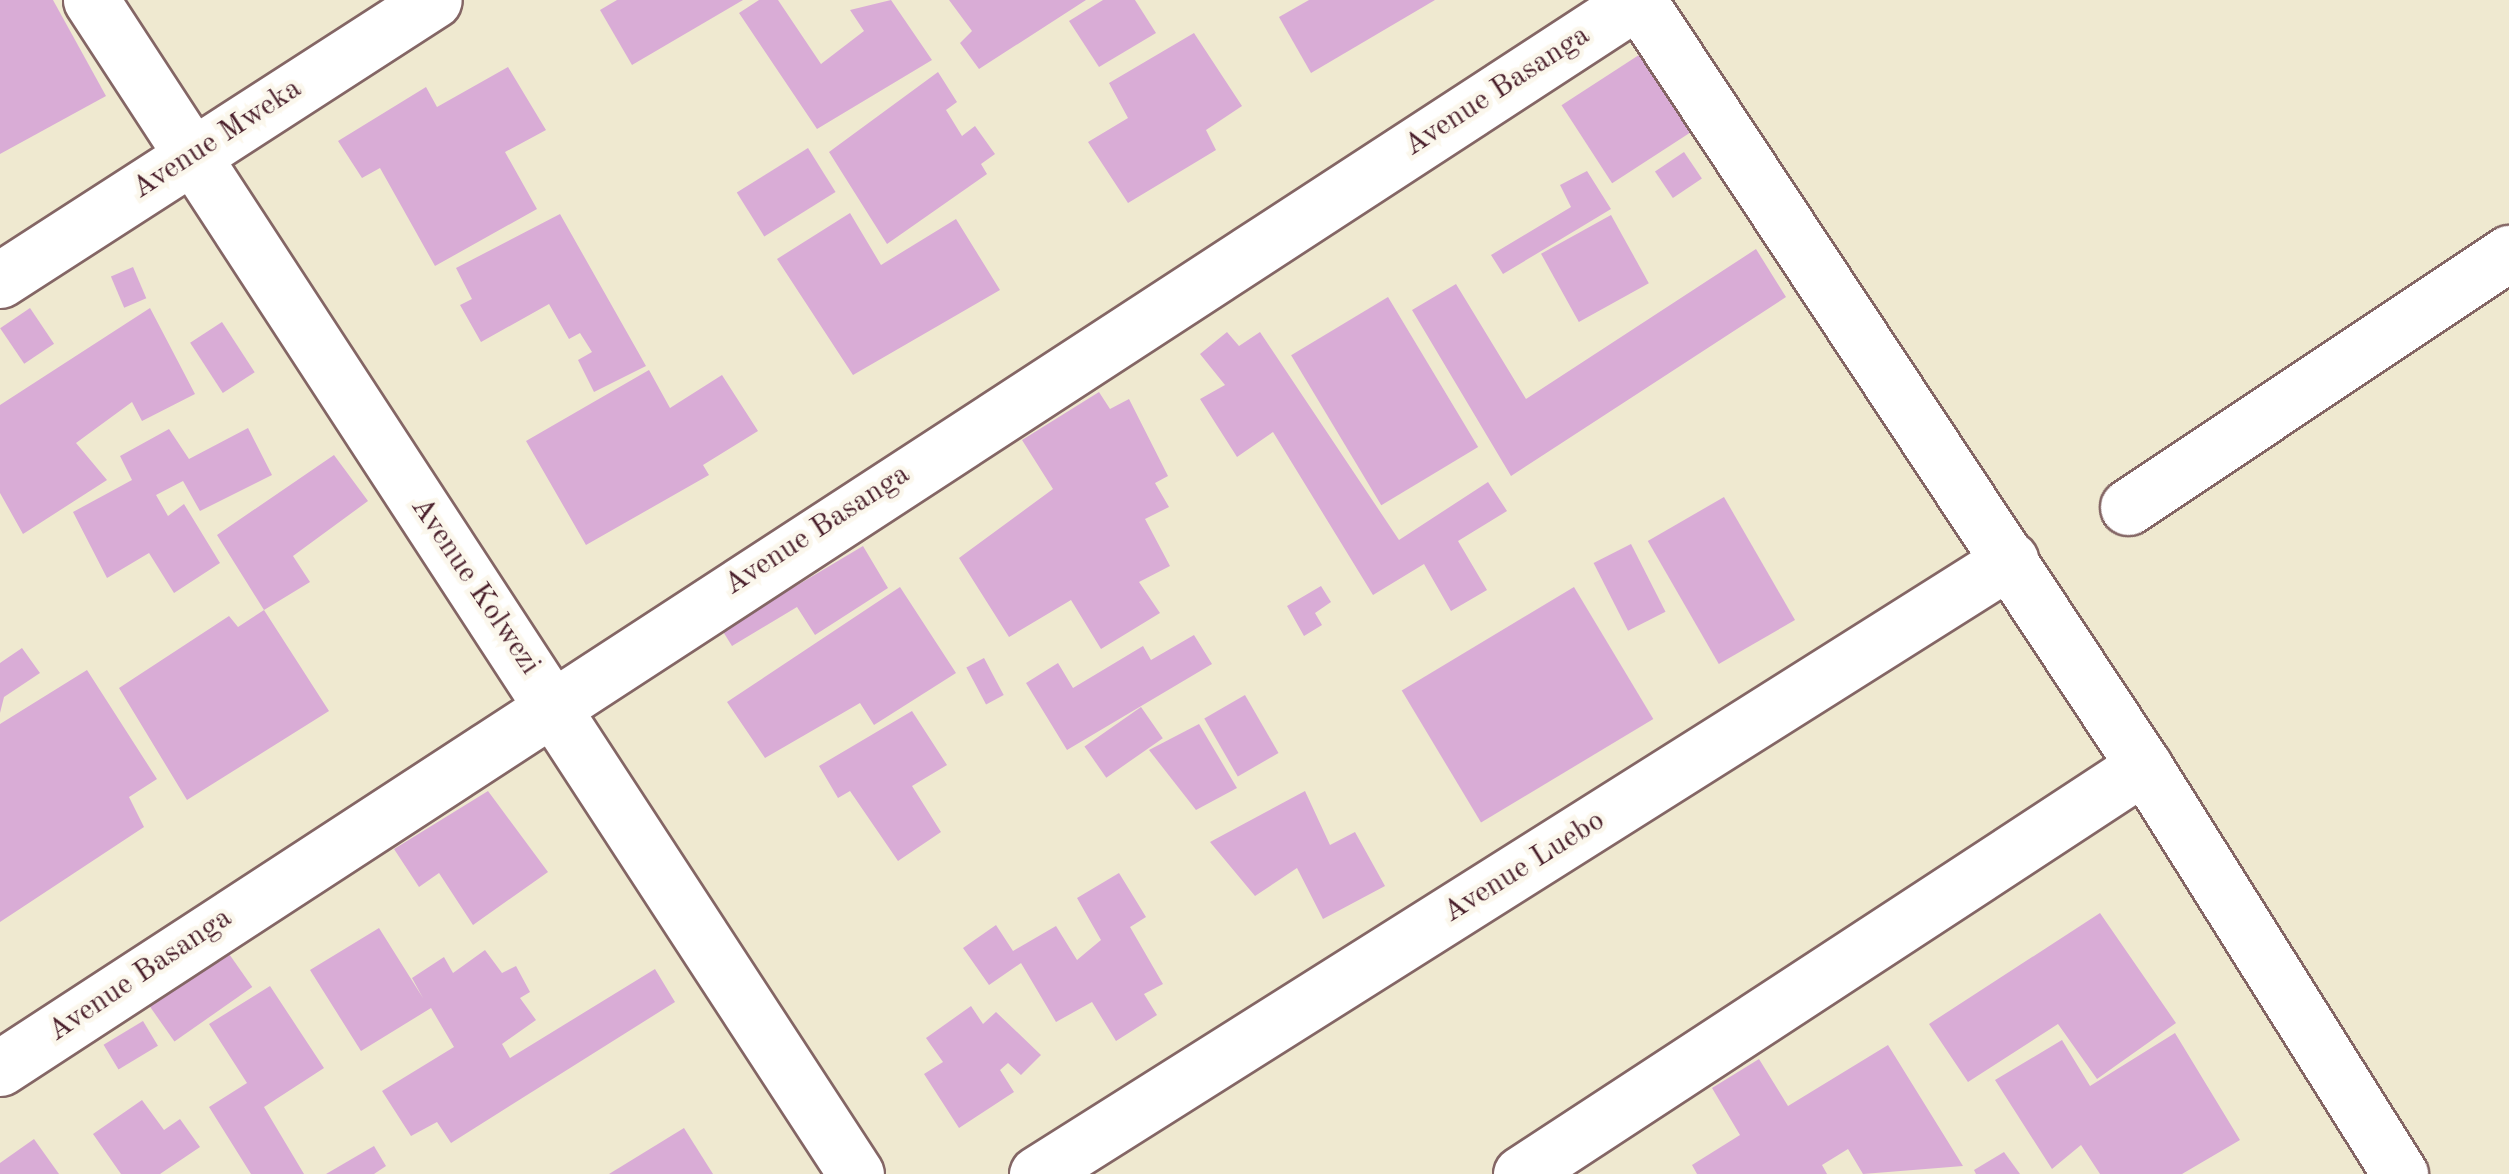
<!DOCTYPE html>
<style>
body{margin:0}
#map{position:relative;width:2509px;height:1174px;overflow:hidden;background:#efe9d0;font-family:"Old Standard TT",serif}
div>[style]{position:absolute}
.building>*{inset:0;background:#d9acd6;transform-origin:0 0}
.roads{filter:drop-shadow(2px 0 #846665) drop-shadow(-2px 0 #846665) drop-shadow(0 2px #846665) drop-shadow(0 -2px #846665)}
.minor>*{height:55px;margin:-27.5px;padding:0 27.5px;transform-origin:27.5px;border-radius:27.5px;background:#fff}
span{translate:-50% -50%;white-space:nowrap;text-align:center;line-height:1.15;-webkit-text-stroke:9px #fbf7ec;paint-order:stroke}
.street-label{font-size:30px;color:#4a1f2b}
</style>
<div id="map">
<div class="building">
<i style="clip-path:polygon(0 0,53px 0,106px 96px,0 154px)"></i>
<i style="clip-path:polygon(617px 0,743px 0,632px 65px,600px 10px)"></i>
<i style="clip-path:polygon(759px 0,778px 0,821px 64px,864px 31px,850px 10px,891px 0,932px 60px,817px 129px,739px 13px)"></i>
<i style="clip-path:polygon(949px 0,1086px 0,979px 69px,960px 43px,972px 31px)"></i>
<i style="clip-path:polygon(1103px 0,1135px 0,1156px 33px,1099px 67px,1069px 21px)"></i>
<i style="clip-path:polygon(1309px 0,1435px 0,1311px 73px,1279px 17px)"></i>
<i style="clip-path:polygon(1194px 33px,1242px 106px,1206px 130px,1216px 150px,1128px 203px,1088px 142px,1128px 118px,1109px 83px)"></i>
<i style="left:1642px;top:53px;width:93px;height:96px;rotate:57deg"></i>
<i style="clip-path:polygon(508px 67px,546px 130px,505px 152px,537px 209px,435px 266px,380px 168px,362px 178px,338px 141px,426px 87px,437px 107px)"></i>
<i style="clip-path:polygon(938px 72px,957px 102px,946px 110px,962px 136px,975px 126px,995px 154px,981px 164px,987px 174px,887px 244px,829px 152px)"></i>
<i style="left:808px;top:148px;width:52px;height:84px;rotate:58deg"></i>
<i style="left:1684px;top:152px;width:32px;height:35px;rotate:56deg"></i>
<i style="clip-path:polygon(1587px 171px,1611px 209px,1503px 274px,1491px 255px,1571px 207px,1560px 185px)"></i>
<i style="clip-path:polygon(850px 213px,881px 265px,956px 219px,1000px 290px,853px 375px,777px 259px)"></i>
<i style="clip-path:polygon(560px 214px,646px 366px,594px 392px,578px 360px,592px 352px,580px 333px,569px 339px,549px 304px,481px 342px,460px 305px,472px 299px,456px 268px)"></i>
<i style="left:1611px;top:215px;width:78px;height:80px;rotate:61deg"></i>
<i style="clip-path:polygon(1756px 249px,1786px 297px,1511px 476px,1412px 310px,1456px 284px,1526px 399px)"></i>
<i style="left:133px;top:267px;width:34px;height:24px;rotate:67deg"></i>
<i style="left:1388px;top:297px;width:175px;height:113px;rotate:59deg"></i>
<i style="left:30px;top:308px;width:43px;height:36px;rotate:56deg"></i>
<i style="clip-path:polygon(150px 308px,195px 394px,142px 421px,132px 402px,76px 443px,107px 480px,23px 534px,0 493px,0 405px)"></i>
<i style="left:222px;top:322px;width:60px;height:38px;rotate:57deg"></i>
<i style="clip-path:polygon(1227px 332px,1239px 346px,1260px 332px,1399px 540px,1488px 482px,1507px 511px,1458px 541px,1487px 590px,1451px 611px,1424px 564px,1373px 595px,1273px 432px,1237px 457px,1200px 399px,1225px 385px,1200px 354px)"></i>
<i style="clip-path:polygon(649px 370px,670px 408px,722px 375px,758px 431px,703px 465px,709px 475px,586px 545px,526px 441px)"></i>
<i style="clip-path:polygon(1099px 392px,1110px 409px,1129px 399px,1168px 476px,1155px 483px,1169px 507px,1145px 519px,1170px 566px,1139px 582px,1160px 613px,1101px 649px,1071px 600px,1009px 637px,959px 558px,1053px 489px,1022px 440px)"></i>
<i style="clip-path:polygon(248px 428px,272px 475px,200px 511px,183px 481px,156px 495px,168px 516px,184px 504px,220px 563px,174px 593px,149px 553px,107px 578px,73px 512px,132px 480px,120px 456px,169px 429px,189px 459px)"></i>
<i style="clip-path:polygon(334px 455px,368px 501px,293px 556px,310px 582px,264px 610px,217px 535px)"></i>
<i style="left:1724px;top:497px;width:142px;height:88px;rotate:60deg"></i>
<i style="left:1631px;top:544px;width:76px;height:42px;rotate:63deg"></i>
<i style="clip-path:polygon(863px 546px,888px 588px,815px 635px,797px 607px,732px 646px,722px 630px)"></i>
<i style="clip-path:polygon(1321px 586px,1331px 602px,1315px 613px,1322px 625px,1304px 636px,1287px 606px)"></i>
<i style="clip-path:polygon(900px 587px,956px 673px,874px 725px,860px 703px,765px 758px,727px 702px)"></i>
<i style="left:1574px;top:587px;width:154px;height:201px;rotate:59deg"></i>
<i style="clip-path:polygon(264px 610px,329px 711px,187px 800px,119px 688px,229px 616px,238px 627px)"></i>
<i style="clip-path:polygon(1194px 635px,1212px 664px,1067px 750px,1026px 683px,1058px 663px,1073px 688px,1143px 646px,1151px 660px)"></i>
<i style="clip-path:polygon(22px 648px,40px 673px,4px 697px,0 713px,0 663px)"></i>
<i style="left:984px;top:658px;width:42px;height:20px;rotate:62deg"></i>
<i style="clip-path:polygon(87px 670px,157px 779px,129px 797px,144px 827px,0 922px,0 724px)"></i>
<i style="left:1245px;top:695px;width:67px;height:47px;rotate:60deg"></i>
<i style="left:1141px;top:707px;width:38px;height:69px;rotate:55deg"></i>
<i style="clip-path:polygon(912px 711px,947px 765px,912px 786px,941px 832px,898px 861px,850px 791px,838px 798px,819px 766px)"></i>
<i style="clip-path:polygon(1199px 724px,1237px 788px,1196px 810px,1149px 750px)"></i>
<i style="clip-path:polygon(488px 791px,548px 872px,473px 925px,439px 873px,419px 887px,394px 849px)"></i>
<i style="clip-path:polygon(1305px 791px,1330px 845px,1355px 832px,1385px 886px,1323px 919px,1297px 868px,1255px 896px,1210px 842px)"></i>
<i style="clip-path:polygon(1119px 873px,1146px 917px,1130px 927px,1163px 984px,1144px 994px,1157px 1015px,1116px 1041px,1092px 1002px,1056px 1022px,1021px 963px,989px 985px,963px 948px,996px 925px,1013px 951px,1056px 926px,1077px 960px,1101px 940px,1077px 898px)"></i>
<i style="clip-path:polygon(2100px 913px,2176px 1023px,2097px 1079px,2058px 1024px,1968px 1082px,1929px 1024px)"></i>
<i style="clip-path:polygon(379px 928px,423px 998px,412px 978px,444px 957px,453px 973px,485px 950px,502px 973px,516px 966px,530px 992px,520px 998px,536px 1020px,502px 1044px,510px 1058px,655px 969px,675px 1002px,451px 1143px,437px 1122px,411px 1136px,382px 1091px,454px 1047px,431px 1008px,361px 1051px,310px 970px)"></i>
<i style="left:227px;top:951px;width:44px;height:95px;rotate:55deg"></i>
<i style="clip-path:polygon(270px 986px,324px 1068px,264px 1107px,304px 1174px,251px 1174px,209px 1107px,247px 1083px,209px 1024px)"></i>
<i style="clip-path:polygon(971px 1006px,983px 1024px,996px 1012px,1041px 1055px,1021px 1075px,1008px 1063px,1000px 1070px,1014px 1092px,959px 1128px,924px 1074px,943px 1062px,926px 1038px)"></i>
<i style="left:143px;top:1021px;width:29px;height:46px;rotate:59deg"></i>
<i style="clip-path:polygon(2175px 1033px,2240px 1140px,2182px 1174px,2100px 1174px,2081px 1145px,2052px 1169px,1995px 1080px,2062px 1040px,2090px 1086px)"></i>
<i style="clip-path:polygon(1888px 1045px,1963px 1166px,1863px 1174px,1848px 1149px,1822px 1165px,1827px 1174px,1697px 1174px,1692px 1165px,1740px 1135px,1712px 1088px,1759px 1059px,1788px 1106px)"></i>
<i style="clip-path:polygon(142px 1100px,164px 1130px,180px 1119px,200px 1147px,160px 1174px,121px 1174px,93px 1134px)"></i>
<i style="clip-path:polygon(684px 1128px,713px 1174px,609px 1174px)"></i>
<i style="clip-path:polygon(34px 1139px,59px 1174px,0 1174px,0 1163px)"></i>
<i style="clip-path:polygon(374px 1146px,386px 1166px,374px 1174px,326px 1174px)"></i>
<i style="clip-path:polygon(2004px 1152px,2020px 1174px,1976px 1174px,1974px 1170px)"></i>
</div>
<div class="roads">
<div class="minor">
<i style="left:91px;top:0;width:1401px;rotate:56.91deg"></i>
<i style="left:1638px;top:0;width:918px;rotate:56.55deg"></i>
<i style="left:2144px;top:766px;width:482px;rotate:57.9deg"></i>
<i style="left:0;top:280px;width:516px;rotate:-32.83deg"></i>
<i style="left:2128px;top:507px;width:458px;rotate:-33.7deg"></i>
<i style="left:0;top:1068px;width:1955px;rotate:-33.1deg"></i>
<i style="left:1037px;top:1174px;width:1151px;rotate:-32.25deg"></i>
<i style="left:1521px;top:1174px;width:745px;rotate:-33.22deg"></i>
</div>
</div>
<div class="street-label">
<span style="left:1497px;top:91px;rotate:-33deg">Avenue Basanga</span>
<span style="left:217px;top:139px;rotate:-33deg">Avenue Mweka</span>
<span style="left:817px;top:530px;rotate:-33deg">Avenue Basanga</span>
<span style="left:475px;top:586px;rotate:56deg">Avenue Kolwezi</span>
<span style="left:1524px;top:867px;rotate:-32deg">Avenue Luebo</span>
<span style="left:140px;top:975px;rotate:-34deg">Avenue Basanga</span>
</div>
</div>
